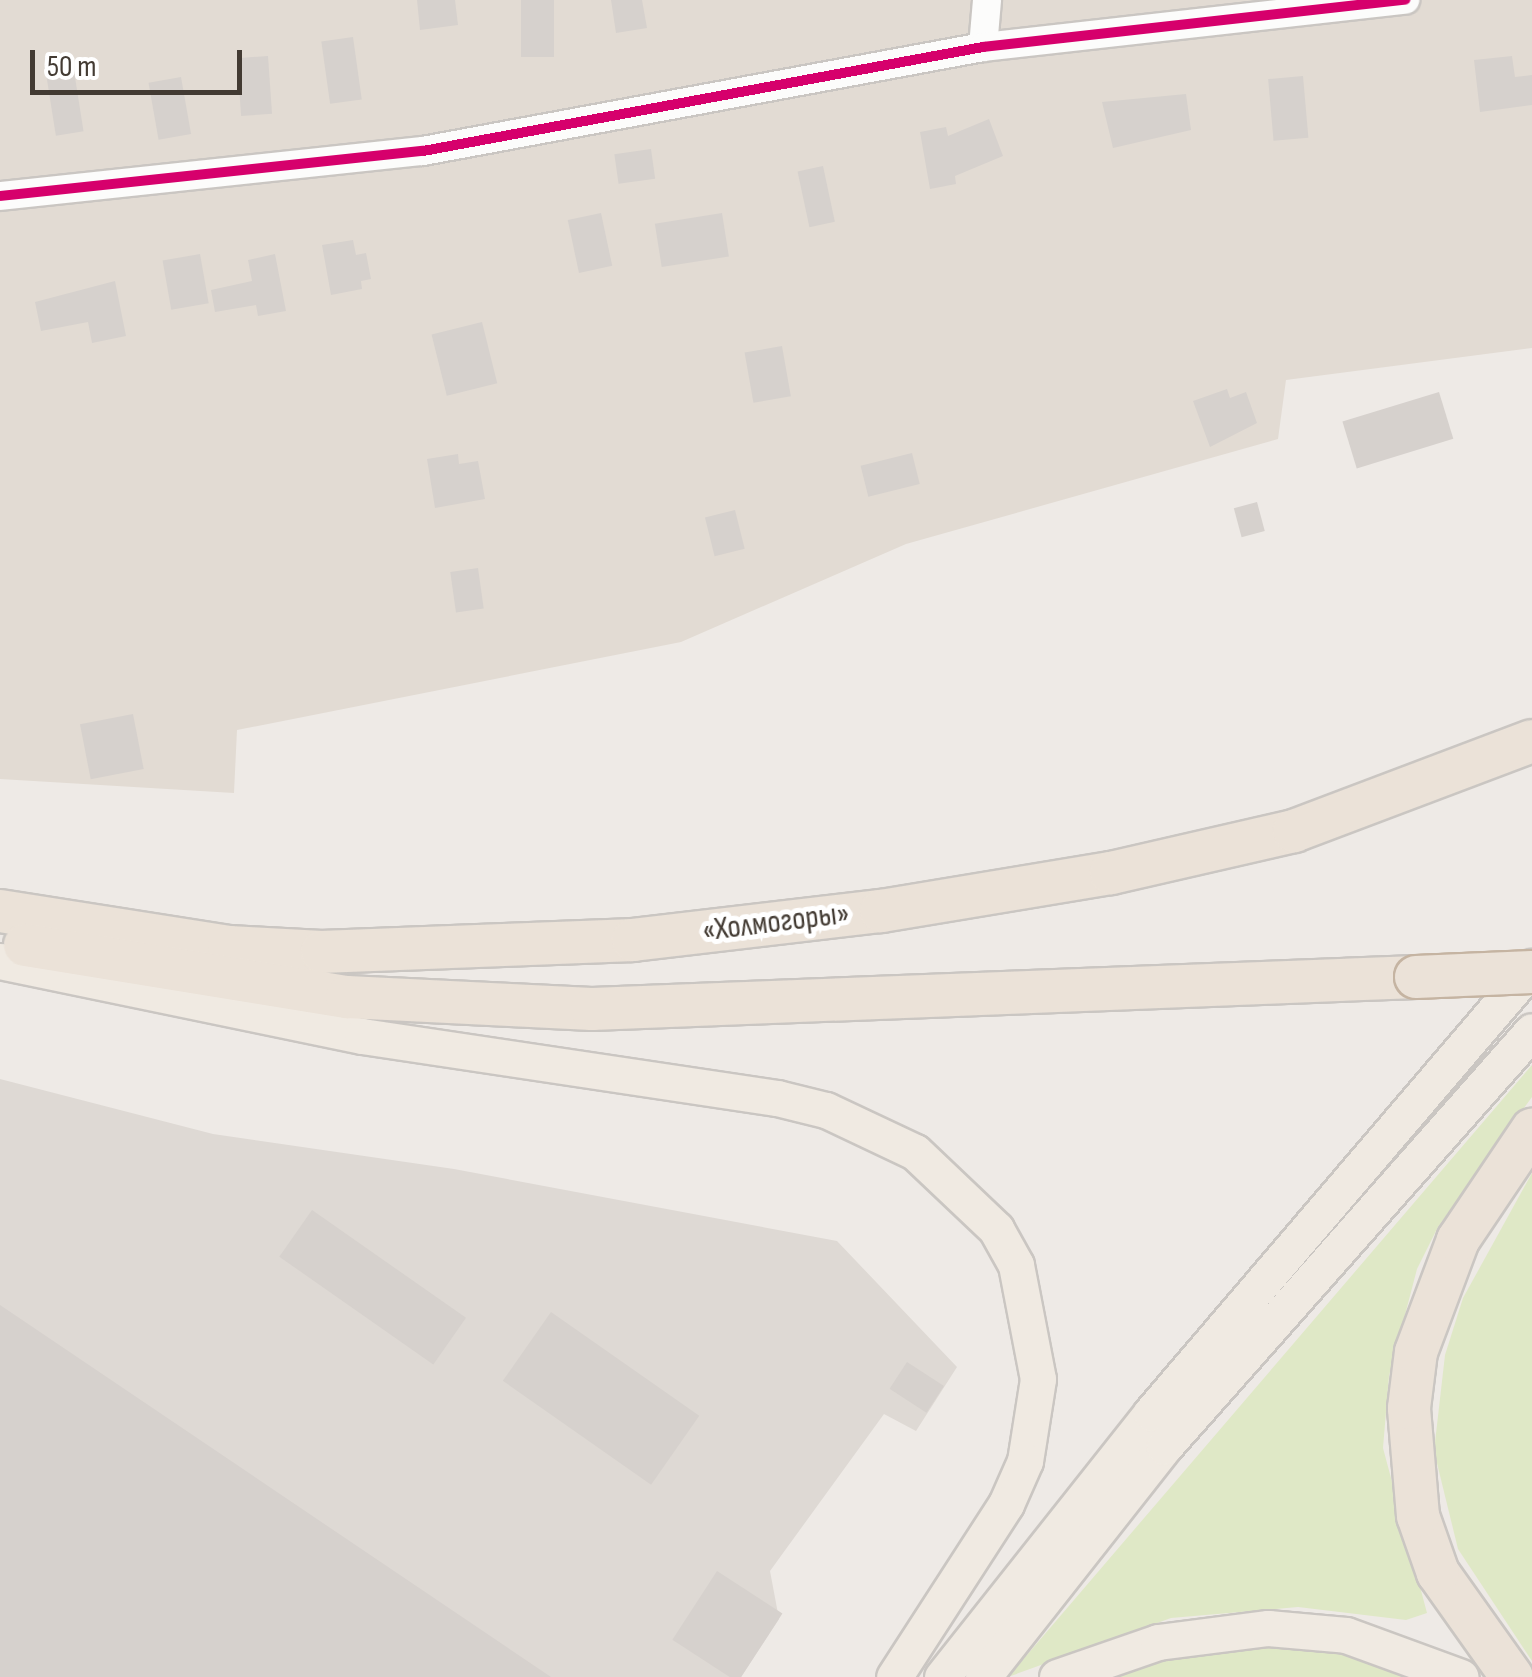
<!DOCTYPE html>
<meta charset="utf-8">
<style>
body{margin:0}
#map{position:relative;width:1532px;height:1677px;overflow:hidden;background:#eeeae6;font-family:"Sofia Sans Condensed",sans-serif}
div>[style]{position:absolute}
.residential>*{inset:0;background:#e2dbd3}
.industrial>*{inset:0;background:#ded9d4}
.green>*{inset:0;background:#dfe8c6}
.building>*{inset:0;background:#d6d1cd;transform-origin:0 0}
.roads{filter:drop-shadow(2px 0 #cac6c2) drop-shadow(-2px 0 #cac6c2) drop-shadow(0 2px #cac6c2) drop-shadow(0 -2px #cac6c2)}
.minor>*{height:28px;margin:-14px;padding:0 14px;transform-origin:14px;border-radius:14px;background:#fcfcfb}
.major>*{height:35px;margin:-17.5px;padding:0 17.5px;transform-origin:17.5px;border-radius:17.5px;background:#f0eae2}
.highway>*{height:42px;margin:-21px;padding:0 21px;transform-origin:21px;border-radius:21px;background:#ebe2d8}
.bridges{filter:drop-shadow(2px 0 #c5b4a2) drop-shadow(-2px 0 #c5b4a2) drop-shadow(0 2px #c5b4a2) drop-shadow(0 -2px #c5b4a2)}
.highway-bridge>*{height:42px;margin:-21px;padding:0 21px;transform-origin:21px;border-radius:21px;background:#ebe2d8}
.cycleway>*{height:10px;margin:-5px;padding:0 5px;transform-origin:5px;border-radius:5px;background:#d6006c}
span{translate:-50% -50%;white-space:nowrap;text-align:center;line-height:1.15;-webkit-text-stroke:10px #fff;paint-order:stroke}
.street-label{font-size:32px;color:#433b33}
.scale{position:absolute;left:30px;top:50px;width:212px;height:45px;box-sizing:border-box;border:5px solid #433b33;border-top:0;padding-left:12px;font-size:30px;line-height:35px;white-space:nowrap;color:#433b33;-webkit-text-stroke:8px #fff;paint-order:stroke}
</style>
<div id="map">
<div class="residential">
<i style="clip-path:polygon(0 0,1532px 0,1532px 348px,1286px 380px,1278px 439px,906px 544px,681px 642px,237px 730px,234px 793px,0 779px)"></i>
</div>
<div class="industrial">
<i style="clip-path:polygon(0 1079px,213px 1134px,454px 1169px,837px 1241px,957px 1367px,916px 1431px,884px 1414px,770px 1571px,779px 1619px,741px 1677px,0 1677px)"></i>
</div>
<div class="green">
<i style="clip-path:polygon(1532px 1065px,1532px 1097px,1438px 1227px,1417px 1269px,1389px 1376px,1383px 1448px,1427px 1613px,1406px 1620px,1298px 1607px,1171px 1618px,1008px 1677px)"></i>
<i style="clip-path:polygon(1532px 1173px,1532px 1661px,1458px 1549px,1434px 1451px,1445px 1355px,1463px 1298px)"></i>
<i style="clip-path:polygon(1294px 1644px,1339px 1649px,1423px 1677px,1100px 1677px,1209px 1648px)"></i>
</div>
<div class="building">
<i style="clip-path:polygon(417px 0,455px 0,458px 25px,420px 30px)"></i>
<i style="left:521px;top:0;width:33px;height:57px"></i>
<i style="clip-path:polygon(611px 0,642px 0,647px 28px,616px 33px)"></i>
<i style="left:353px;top:37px;width:63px;height:32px;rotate:82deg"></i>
<i style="left:268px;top:56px;width:58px;height:31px;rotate:86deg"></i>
<i style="clip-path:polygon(1512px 56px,1515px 77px,1532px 75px,1532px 105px,1480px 112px,1474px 60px)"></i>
<i style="left:74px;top:71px;width:61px;height:28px;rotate:81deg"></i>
<i style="left:1303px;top:76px;width:62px;height:35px;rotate:85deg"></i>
<i style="left:181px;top:77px;width:58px;height:33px;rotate:80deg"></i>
<i style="clip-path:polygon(1186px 94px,1191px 130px,1113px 148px,1102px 102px)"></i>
<i style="clip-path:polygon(989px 119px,1003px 156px,955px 176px,956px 184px,930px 189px,920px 132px,946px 127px,948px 136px)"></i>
<i style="left:651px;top:149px;width:30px;height:37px;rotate:82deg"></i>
<i style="left:823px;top:166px;width:57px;height:26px;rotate:78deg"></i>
<i style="left:601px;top:213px;width:54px;height:34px;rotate:78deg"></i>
<i style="left:722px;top:213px;width:44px;height:68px;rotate:81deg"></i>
<i style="clip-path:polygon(353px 240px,356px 255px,366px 253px,371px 279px,361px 281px,362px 289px,331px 295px,322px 245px)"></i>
<i style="left:200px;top:254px;width:50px;height:38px;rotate:80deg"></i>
<i style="clip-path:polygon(275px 254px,286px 311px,258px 316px,256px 305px,215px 312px,211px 290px,252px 281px,248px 260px)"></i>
<i style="clip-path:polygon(115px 281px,126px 336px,92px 343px,88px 322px,41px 331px,35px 302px)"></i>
<i style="left:482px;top:322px;width:63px;height:52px;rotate:76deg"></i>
<i style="left:782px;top:346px;width:51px;height:38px;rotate:80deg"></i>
<i style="clip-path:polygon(1227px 389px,1230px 398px,1246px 392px,1257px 423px,1210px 447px,1193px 401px)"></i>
<i style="left:1439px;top:392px;width:49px;height:101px;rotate:73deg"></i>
<i style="left:912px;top:453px;width:32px;height:53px;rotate:76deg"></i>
<i style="clip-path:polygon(458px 454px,459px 464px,478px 461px,485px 499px,435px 508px,427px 459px)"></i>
<i style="left:1257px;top:502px;width:30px;height:24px;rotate:75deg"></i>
<i style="left:735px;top:510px;width:40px;height:31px;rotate:76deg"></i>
<i style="left:478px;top:568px;width:41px;height:28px;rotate:82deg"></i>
<i style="left:133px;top:714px;width:56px;height:54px;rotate:79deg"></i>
<i style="left:312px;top:1210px;width:188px;height:57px;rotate:35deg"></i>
<i style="clip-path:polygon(0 1305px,551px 1677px,0 1677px)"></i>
<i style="left:551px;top:1312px;width:181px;height:84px;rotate:35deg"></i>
<i style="left:907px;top:1362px;width:44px;height:32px;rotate:33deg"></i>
<i style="left:717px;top:1571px;width:78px;height:82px;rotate:33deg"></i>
</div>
<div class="roads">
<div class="minor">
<i style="left:983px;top:47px;width:47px;rotate:-85.1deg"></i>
<i style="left:0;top:196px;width:425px;rotate:-6.1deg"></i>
<i style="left:423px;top:151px;width:570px;rotate:-10.52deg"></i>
<i style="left:983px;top:47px;width:425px;rotate:-6.4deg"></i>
</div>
<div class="major">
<i style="left:0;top:961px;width:370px;rotate:11.7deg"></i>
<i style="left:362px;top:1036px;width:420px;rotate:8.5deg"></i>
<i style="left:777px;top:1098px;width:50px;rotate:13.8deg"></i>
<i style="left:826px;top:1110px;width:98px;rotate:25.3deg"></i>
<i style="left:915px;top:1152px;width:112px;rotate:43.5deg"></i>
<i style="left:996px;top:1229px;width:41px;rotate:60.9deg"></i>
<i style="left:1016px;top:1265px;width:116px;rotate:79.1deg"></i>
<i style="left:1038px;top:1379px;width:83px;rotate:99deg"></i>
<i style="left:1025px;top:1461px;width:47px;rotate:113.8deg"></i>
<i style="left:1006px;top:1504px;width:206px;rotate:122.9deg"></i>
<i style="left:942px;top:1677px;width:337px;rotate:-51.6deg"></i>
<i style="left:1151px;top:1413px;width:587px;rotate:-49.49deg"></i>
<i style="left:983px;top:1677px;width:293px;rotate:-51.8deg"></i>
<i style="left:1164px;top:1447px;width:555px;rotate:-48.5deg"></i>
<i style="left:1057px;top:1677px;width:107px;rotate:-19.1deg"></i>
<i style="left:1158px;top:1642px;width:111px;rotate:-7.3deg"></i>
<i style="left:1268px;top:1628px;width:78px;rotate:5.1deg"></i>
<i style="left:1346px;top:1635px;width:122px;rotate:20.1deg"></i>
</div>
<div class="highway">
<i style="left:0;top:911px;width:232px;rotate:8.9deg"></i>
<i style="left:229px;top:947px;width:93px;rotate:3.1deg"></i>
<i style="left:322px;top:952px;width:311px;rotate:-2.2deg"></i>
<i style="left:633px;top:940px;width:250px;rotate:-6.7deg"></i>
<i style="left:881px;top:911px;width:233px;rotate:-9.4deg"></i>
<i style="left:1111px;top:873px;width:188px;rotate:-12.9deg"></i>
<i style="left:1294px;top:831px;width:254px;rotate:-20.7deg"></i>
<i style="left:25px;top:945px;width:326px;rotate:9.2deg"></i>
<i style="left:347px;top:997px;width:245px;rotate:2.8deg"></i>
<i style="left:592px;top:1009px;width:825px;rotate:-2.22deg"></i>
<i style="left:1512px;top:1677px;width:128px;rotate:-125.4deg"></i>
<i style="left:1438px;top:1573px;width:60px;rotate:-109.3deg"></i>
<i style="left:1418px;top:1516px;width:108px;rotate:-94.8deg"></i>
<i style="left:1409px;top:1408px;width:56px;rotate:-82.9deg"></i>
<i style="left:1416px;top:1352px;width:120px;rotate:-69.4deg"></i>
<i style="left:1458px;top:1240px;width:133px;rotate:-56.1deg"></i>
</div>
</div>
<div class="bridges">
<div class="highway-bridge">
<i style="left:1416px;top:977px;width:116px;rotate:-2.5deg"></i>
</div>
</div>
<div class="cycleway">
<i style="left:0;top:196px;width:425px;rotate:-6.1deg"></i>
<i style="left:423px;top:151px;width:570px;rotate:-10.52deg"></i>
<i style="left:983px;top:47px;width:425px;rotate:-6.4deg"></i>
</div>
<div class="street-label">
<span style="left:776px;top:923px;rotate:-7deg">«Холмогоры»</span>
</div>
<div class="scale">50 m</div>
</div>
